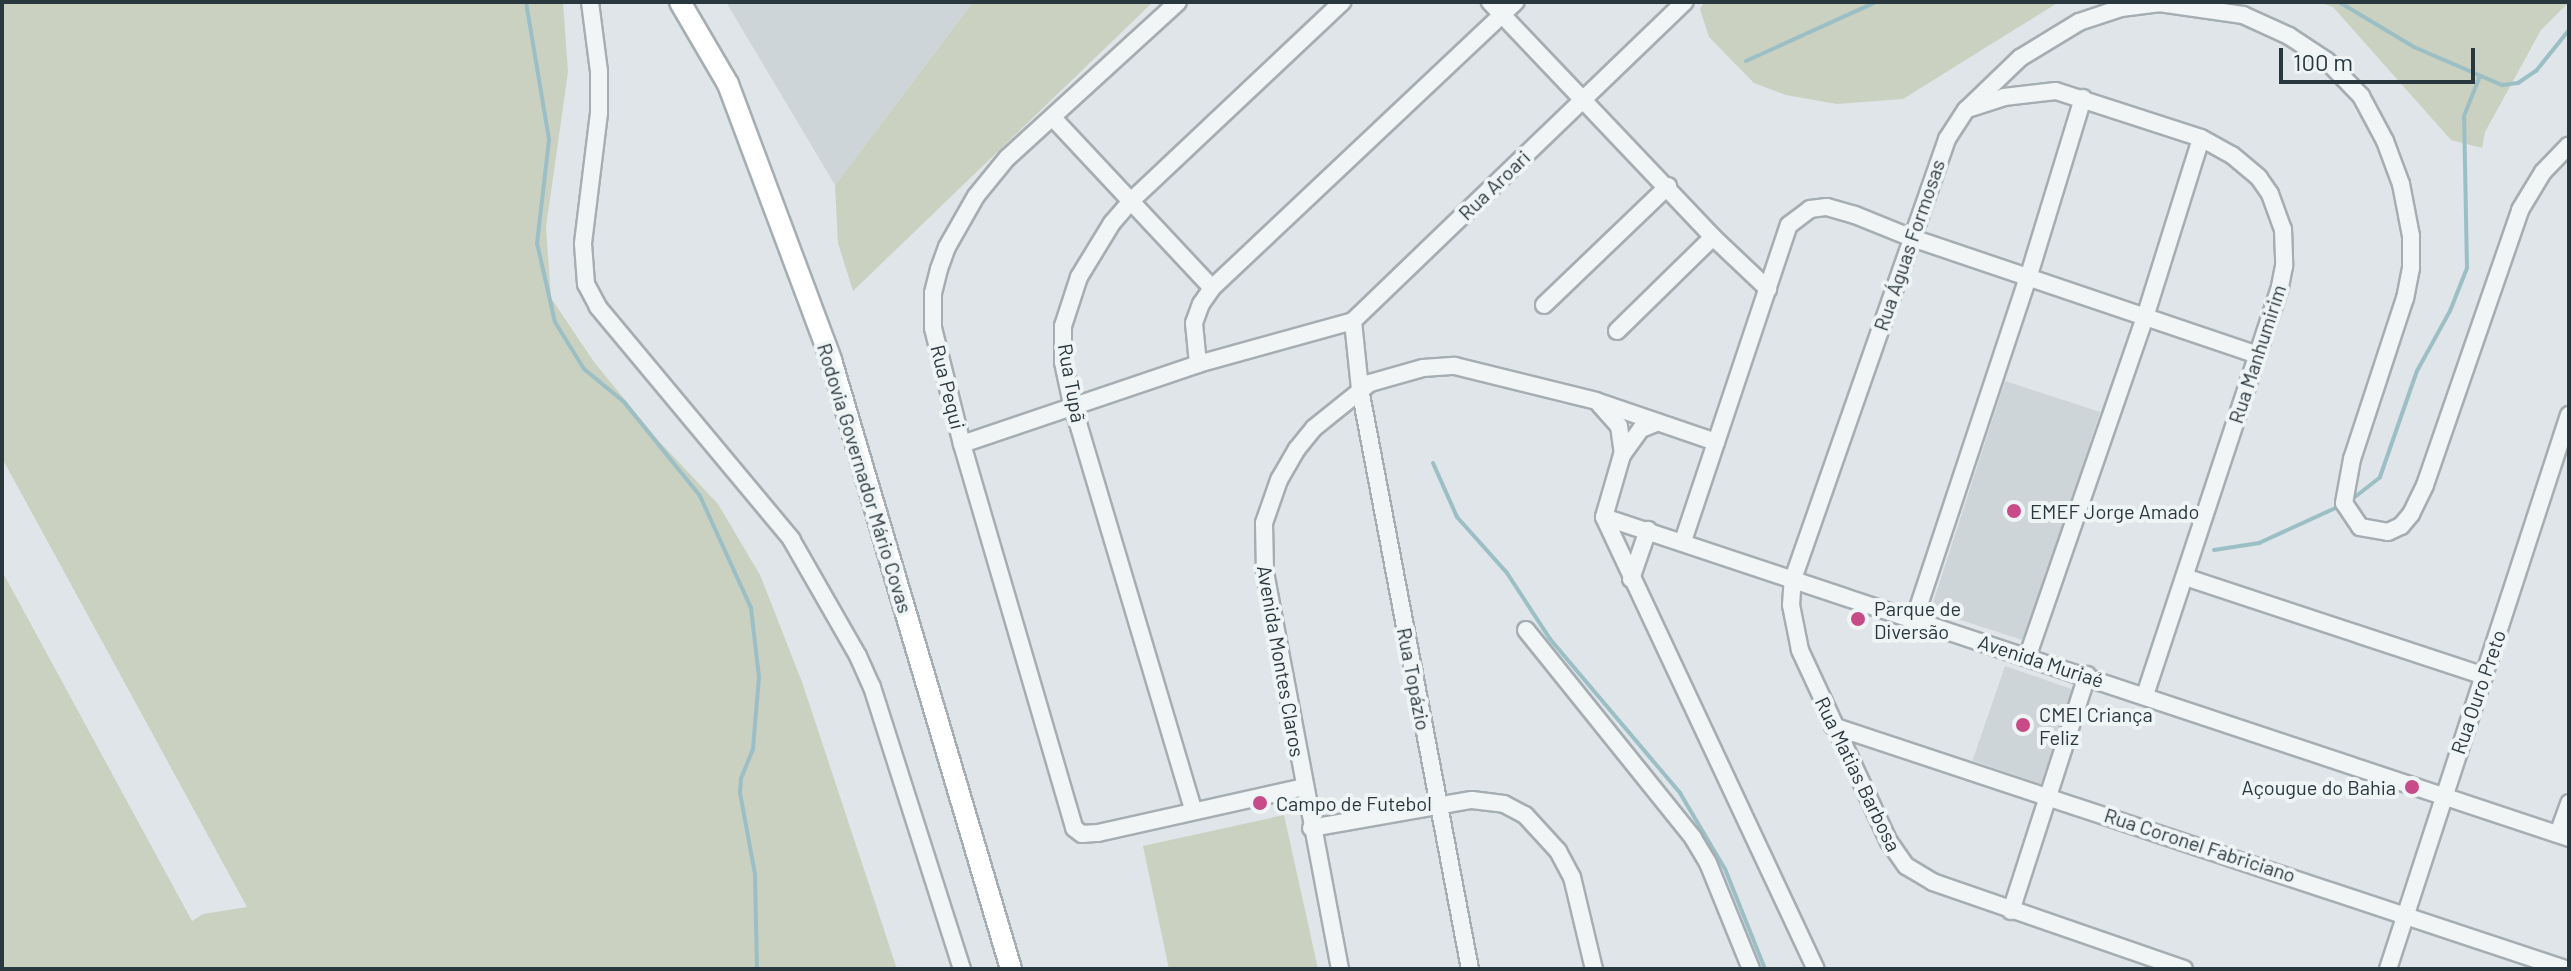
<!DOCTYPE html>
<meta charset="utf-8">
<style>
body{margin:0}
#map{position:relative;width:2571px;height:971px;overflow:hidden;background:#dfe5e8;font-family:Barlow,sans-serif}
div>[style]{position:absolute}
.built>*{inset:0;background:#ced5d9;transform-origin:0 0}
.green>*{inset:0;background:#cad1c1}
.stream>*{height:4px;margin:-2px;padding:0 2px;transform-origin:2px;border-radius:2px;background:#9cbfc6}
.roads{filter:drop-shadow(2px 0 #a5aeb2) drop-shadow(-2px 0 #a5aeb2) drop-shadow(0 2px #a5aeb2) drop-shadow(0 -2px #a5aeb2)}
.minor>*{height:16px;margin:-8px;padding:0 8px;transform-origin:8px;border-radius:8px;background:#f2f5f6}
.major>*{height:20px;margin:-10px;padding:0 10px;transform-origin:10px;border-radius:10px;background:#fff}
.dots>*{width:22px;height:22px;translate:-50% -50%;box-sizing:border-box;border:4px solid #eff4f5;border-radius:50%}
span{translate:-50% -50%;white-space:nowrap;text-align:center;line-height:1.15;-webkit-text-stroke:8px #eff4f5;paint-order:stroke}
.street-label{font-size:20px;color:#29383e}
.poi-label{font-size:20px;color:#29383e}
.left{translate:0 -50%;text-align:left}
.right{translate:-100% -50%;text-align:right}
.frame{position:absolute;inset:0;border:4px solid #29383e;pointer-events:none}
.scale{position:absolute;left:2279px;top:48px;width:196px;height:36px;box-sizing:border-box;border:4px solid #29383e;border-top:0;padding-left:10px;font-size:24px;line-height:28px;white-space:nowrap;color:#29383e;-webkit-text-stroke:6px #eff4f5;paint-order:stroke}
</style>
<div id="map">
<div class="built">
<i style="clip-path:polygon(726px 2px,973px 2px,835px 185px)"></i>
<i style="left:2005px;top:381px;width:100px;height:241px;rotate:18deg"></i>
<i style="left:2005px;top:666px;width:72px;height:100px;rotate:19deg"></i>
</div>
<div class="green">
<i style="clip-path:polygon(2px 2px,563px 2px,568px 72px,546px 227px,551px 298px,594px 362px,657px 439px,718px 504px,760px 575px,802px 682px,897px 969px,2px 969px,2px 571px,192px 921px,203px 914px,247px 907px,2px 458px)"></i>
<i style="clip-path:polygon(973px 2px,1153px 2px,853px 291px,838px 243px,835px 185px)"></i>
<i style="clip-path:polygon(1704px 2px,2059px 2px,1903px 99px,1837px 104px,1786px 95px,1754px 83px,1709px 37px,1700px 9px)"></i>
<i style="clip-path:polygon(2319px 2px,2569px 2px,2541px 30px,2485px 132px,2482px 148px,2451px 140px,2333px 7px)"></i>
<i style="clip-path:polygon(1284px 815px,1318px 969px,1169px 969px,1143px 846px)"></i>
</div>
<div class="stream">
<i style="left:526px;top:2px;width:140px;rotate:80.5deg"></i>
<i style="left:549px;top:140px;width:104px;rotate:96.6deg"></i>
<i style="left:537px;top:243px;width:81px;rotate:77.2deg"></i>
<i style="left:555px;top:322px;width:55px;rotate:58.3deg"></i>
<i style="left:584px;top:369px;width:52px;rotate:39.5deg"></i>
<i style="left:624px;top:402px;width:121px;rotate:51deg"></i>
<i style="left:700px;top:496px;width:123px;rotate:65.5deg"></i>
<i style="left:751px;top:608px;width:69px;rotate:83.4deg"></i>
<i style="left:759px;top:677px;width:72px;rotate:94.8deg"></i>
<i style="left:753px;top:749px;width:31px;rotate:112deg"></i>
<i style="left:741px;top:778px;width:15px;rotate:94deg"></i>
<i style="left:740px;top:793px;width:82px;rotate:79.5deg"></i>
<i style="left:755px;top:874px;width:95px;rotate:88.8deg"></i>
<i style="left:2339px;top:2px;width:87px;rotate:31deg"></i>
<i style="left:2414px;top:47px;width:96px;rotate:23.4deg"></i>
<i style="left:2502px;top:85px;width:16px;rotate:-7deg"></i>
<i style="left:2518px;top:83px;width:22px;rotate:-34deg"></i>
<i style="left:2536px;top:71px;width:53px;rotate:-51.2deg"></i>
<i style="left:1746px;top:61px;width:143px;rotate:-24.4deg"></i>
<i style="left:1433px;top:463px;width:59px;rotate:66deg"></i>
<i style="left:1457px;top:517px;width:75px;rotate:48.2deg"></i>
<i style="left:1507px;top:573px;width:79px;rotate:56.9deg"></i>
<i style="left:1550px;top:639px;width:202px;rotate:49.8deg"></i>
<i style="left:1680px;top:793px;width:88px;rotate:59.4deg"></i>
<i style="left:1725px;top:869px;width:108px;rotate:68.2deg"></i>
<i style="left:2351px;top:500px;width:37px;rotate:-38deg"></i>
<i style="left:2380px;top:477px;width:112px;rotate:-70.8deg"></i>
<i style="left:2417px;top:371px;width:68px;rotate:-61.2deg"></i>
<i style="left:2450px;top:311px;width:46px;rotate:-68.4deg"></i>
<i style="left:2467px;top:268px;width:152px;rotate:-91.1deg"></i>
<i style="left:2464px;top:116px;width:43px;rotate:-68.2deg"></i>
<i style="left:2214px;top:550px;width:46px;rotate:-8.8deg"></i>
<i style="left:2259px;top:543px;width:89px;rotate:-24.6deg"></i>
</div>
<div class="roads">
<div class="minor">
<i style="left:590px;top:2px;width:70px;rotate:82.6deg"></i>
<i style="left:599px;top:71px;width:42px;rotate:90deg"></i>
<i style="left:599px;top:113px;width:132px;rotate:97deg"></i>
<i style="left:583px;top:244px;width:40px;rotate:85.7deg"></i>
<i style="left:586px;top:284px;width:26px;rotate:62deg"></i>
<i style="left:598px;top:307px;width:302px;rotate:50.2deg"></i>
<i style="left:791px;top:539px;width:135px;rotate:60.2deg"></i>
<i style="left:858px;top:656px;width:34px;rotate:66deg"></i>
<i style="left:872px;top:687px;width:296px;rotate:72.3deg"></i>
<i style="left:1178px;top:2px;width:231px;rotate:137.6deg"></i>
<i style="left:1007px;top:158px;width:49px;rotate:129.2deg"></i>
<i style="left:976px;top:196px;width:59px;rotate:119.6deg"></i>
<i style="left:947px;top:247px;width:23px;rotate:110deg"></i>
<i style="left:939px;top:269px;width:25px;rotate:104deg"></i>
<i style="left:933px;top:293px;width:35px;rotate:90deg"></i>
<i style="left:933px;top:328px;width:120px;rotate:76deg"></i>
<i style="left:962px;top:444px;width:400px;rotate:73.7deg"></i>
<i style="left:1074px;top:828px;width:10px;rotate:37deg"></i>
<i style="left:1082px;top:834px;width:16px;rotate:-4deg"></i>
<i style="left:1098px;top:833px;width:210px;rotate:-12.6deg"></i>
<i style="left:1490px;top:2px;width:324px;rotate:46.5deg"></i>
<i style="left:1713px;top:237px;width:76px;rotate:43.4deg"></i>
<i style="left:1971px;top:108px;width:35px;rotate:-18deg"></i>
<i style="left:2004px;top:97px;width:52px;rotate:-6.6deg"></i>
<i style="left:2056px;top:91px;width:152px;rotate:18deg"></i>
<i style="left:2201px;top:138px;width:35px;rotate:29deg"></i>
<i style="left:2232px;top:155px;width:35px;rotate:40deg"></i>
<i style="left:2259px;top:178px;width:19px;rotate:55deg"></i>
<i style="left:2270px;top:194px;width:37px;rotate:70deg"></i>
<i style="left:2283px;top:229px;width:37px;rotate:88deg"></i>
<i style="left:2284px;top:266px;width:21px;rotate:101deg"></i>
<i style="left:2280px;top:287px;width:430px;rotate:108.3deg"></i>
<i style="left:1054px;top:119px;width:231px;rotate:46.9deg"></i>
<i style="left:1544px;top:305px;width:172px;rotate:-43.8deg"></i>
<i style="left:1617px;top:331px;width:134px;rotate:-44.4deg"></i>
<i style="left:1198px;top:364px;width:41px;rotate:-95.6deg"></i>
<i style="left:1194px;top:323px;width:20px;rotate:-70deg"></i>
<i style="left:1201px;top:304px;width:19px;rotate:-55deg"></i>
<i style="left:1212px;top:288px;width:417px;rotate:-43.3deg"></i>
<i style="left:1600px;top:405px;width:28px;rotate:48deg"></i>
<i style="left:1619px;top:426px;width:28px;rotate:82deg"></i>
<i style="left:962px;top:444px;width:249px;rotate:-18.7deg"></i>
<i style="left:1198px;top:364px;width:161px;rotate:-15.5deg"></i>
<i style="left:1604px;top:517px;width:1017px;rotate:18.4deg"></i>
<i style="left:1604px;top:517px;width:499px;rotate:64.9deg"></i>
<i style="left:1604px;top:517px;width:65px;rotate:-73.8deg"></i>
<i style="left:1622px;top:455px;width:32px;rotate:-54deg"></i>
<i style="left:1641px;top:429px;width:18px;rotate:-22deg"></i>
<i style="left:1683px;top:541px;width:333px;rotate:-71.5deg"></i>
<i style="left:1789px;top:225px;width:26px;rotate:-37deg"></i>
<i style="left:1810px;top:209px;width:17px;rotate:-7deg"></i>
<i style="left:1827px;top:207px;width:29px;rotate:16deg"></i>
<i style="left:1855px;top:215px;width:61px;rotate:22deg"></i>
<i style="left:1912px;top:238px;width:362px;rotate:18.7deg"></i>
<i style="left:2185px;top:577px;width:315px;rotate:18.3deg"></i>
<i style="left:1631px;top:579px;width:52px;rotate:-70.9deg"></i>
<i style="left:1914px;top:620px;width:364px;rotate:-71.6deg"></i>
<i style="left:2029px;top:275px;width:185px;rotate:-73deg"></i>
<i style="left:1526px;top:630px;width:267px;rotate:51.2deg"></i>
<i style="left:1693px;top:838px;width:29px;rotate:59deg"></i>
<i style="left:1708px;top:863px;width:114px;rotate:67.9deg"></i>
<i style="left:2028px;top:655px;width:361px;rotate:-70.9deg"></i>
<i style="left:2146px;top:314px;width:184px;rotate:-72.6deg"></i>
<i style="left:1833px;top:726px;width:771px;rotate:18.36deg"></i>
<i style="left:1193px;top:809px;width:423px;rotate:-106.6deg"></i>
<i style="left:1072px;top:404px;width:43px;rotate:-102.1deg"></i>
<i style="left:1063px;top:362px;width:36px;rotate:-90deg"></i>
<i style="left:1063px;top:326px;width:52px;rotate:-71.9deg"></i>
<i style="left:1079px;top:277px;width:63px;rotate:-58.6deg"></i>
<i style="left:1112px;top:223px;width:30px;rotate:-49deg"></i>
<i style="left:1132px;top:200px;width:289px;rotate:-43.3deg"></i>
<i style="left:1311px;top:828px;width:163px;rotate:-9.9deg"></i>
<i style="left:1472px;top:800px;width:32px;rotate:7deg"></i>
<i style="left:1504px;top:804px;width:24px;rotate:28deg"></i>
<i style="left:1525px;top:815px;width:49px;rotate:47.5deg"></i>
<i style="left:1558px;top:851px;width:30px;rotate:62deg"></i>
<i style="left:1572px;top:877px;width:95px;rotate:76.6deg"></i>
<i style="left:2558px;top:834px;width:33px;rotate:-70deg"></i>
<i style="left:2011px;top:911px;width:248px;rotate:-72.1deg"></i>
<i style="left:1340px;top:969px;width:405px;rotate:-100.7deg"></i>
<i style="left:1265px;top:571px;width:48px;rotate:-91.2deg"></i>
<i style="left:1264px;top:523px;width:46px;rotate:-70.8deg"></i>
<i style="left:1279px;top:480px;width:36px;rotate:-60deg"></i>
<i style="left:1297px;top:449px;width:27px;rotate:-51deg"></i>
<i style="left:1314px;top:428px;width:72px;rotate:-38.8deg"></i>
<i style="left:1370px;top:383px;width:55px;rotate:-15.8deg"></i>
<i style="left:1423px;top:368px;width:32px;rotate:-4deg"></i>
<i style="left:1455px;top:366px;width:145px;rotate:13.9deg"></i>
<i style="left:1596px;top:401px;width:127px;rotate:18.9deg"></i>
<i style="left:1470px;top:969px;width:590px;rotate:-100.74deg"></i>
<i style="left:1360px;top:389px;width:68px;rotate:-95.9deg"></i>
<i style="left:1353px;top:321px;width:460px;rotate:-43.9deg"></i>
<i style="left:2184px;top:969px;width:266px;rotate:-160.9deg"></i>
<i style="left:1933px;top:882px;width:31px;rotate:-149deg"></i>
<i style="left:1906px;top:866px;width:29px;rotate:-125deg"></i>
<i style="left:1889px;top:842px;width:212px;rotate:-114.9deg"></i>
<i style="left:1800px;top:650px;width:46px;rotate:-101.3deg"></i>
<i style="left:1791px;top:605px;width:26px;rotate:-86deg"></i>
<i style="left:1793px;top:579px;width:466px;rotate:-70.7deg"></i>
<i style="left:1947px;top:139px;width:35px;rotate:-57deg"></i>
<i style="left:1966px;top:110px;width:75px;rotate:-43.9deg"></i>
<i style="left:2020px;top:58px;width:69px;rotate:-31.4deg"></i>
<i style="left:2079px;top:22px;width:44px;rotate:-18.4deg"></i>
<i style="left:2121px;top:8px;width:38px;rotate:-7deg"></i>
<i style="left:2159px;top:3px;width:85px;rotate:8.1deg"></i>
<i style="left:2243px;top:15px;width:51px;rotate:24.5deg"></i>
<i style="left:2289px;top:36px;width:45px;rotate:33.3deg"></i>
<i style="left:2327px;top:61px;width:49px;rotate:45.8deg"></i>
<i style="left:2361px;top:96px;width:51px;rotate:61.9deg"></i>
<i style="left:2385px;top:141px;width:46px;rotate:69.6deg"></i>
<i style="left:2401px;top:184px;width:53px;rotate:79.1deg"></i>
<i style="left:2411px;top:236px;width:32px;rotate:90deg"></i>
<i style="left:2411px;top:268px;width:31px;rotate:101deg"></i>
<i style="left:2405px;top:298px;width:169px;rotate:108.2deg"></i>
<i style="left:2352px;top:459px;width:45px;rotate:100.3deg"></i>
<i style="left:2344px;top:503px;width:29px;rotate:56deg"></i>
<i style="left:2360px;top:527px;width:28px;rotate:10deg"></i>
<i style="left:2388px;top:532px;width:14px;rotate:-25deg"></i>
<i style="left:2401px;top:526px;width:16px;rotate:-50deg"></i>
<i style="left:2411px;top:514px;width:32px;rotate:-64deg"></i>
<i style="left:2425px;top:485px;width:291px;rotate:-70.9deg"></i>
<i style="left:2520px;top:210px;width:44px;rotate:-58.8deg"></i>
<i style="left:2543px;top:172px;width:37px;rotate:-46deg"></i>
<i style="left:2388px;top:969px;width:583px;rotate:-71.91deg"></i>
</div>
<div class="major">
<i style="left:680px;top:2px;width:95px;rotate:59.7deg"></i>
<i style="left:728px;top:84px;width:295px;rotate:69.5deg"></i>
<i style="left:831px;top:360px;width:635px;rotate:73.53deg"></i>
</div>
</div>
<div class="dots">
<i style="left:2014px;top:511px;background:#c64b88"></i>
<i style="left:1858px;top:619px;background:#c64b88"></i>
<i style="left:2023px;top:725px;background:#c64b88"></i>
<i style="left:2412px;top:787px;background:#c64b88"></i>
<i style="left:1260px;top:803px;background:#c64b88"></i>
</div>
<div class="street-label">
<span style="left:1494px;top:185px;rotate:-44deg">Rua Aroari</span>
<span style="left:1909px;top:245px;rotate:-71deg">Rua Águas Formosas</span>
<span style="left:2257px;top:354px;rotate:-72deg">Rua Manhumirim</span>
<span style="left:1072px;top:383px;rotate:80deg">Rua Tupã</span>
<span style="left:948px;top:387px;rotate:76deg">Rua Pequi</span>
<span style="left:865px;top:478px;rotate:73deg">Rodovia Governador Mário Covas</span>
<span style="left:1281px;top:661px;rotate:80deg">Avenida Montes Claros</span>
<span style="left:2041px;top:661px;rotate:18deg">Avenida Muriaé</span>
<span style="left:1414px;top:679px;rotate:79deg">Rua Topázio</span>
<span style="left:2478px;top:692px;rotate:-71deg">Rua Ouro Preto</span>
<span style="left:1858px;top:774px;rotate:64deg">Rua Matias Barbosa</span>
<span style="left:2200px;top:845px;rotate:18deg">Rua Coronel Fabriciano</span>
</div>
<div class="poi-label">
<span class="left" style="left:2030px;top:511px">EMEF Jorge Amado</span>
<span class="left" style="left:1874px;top:620px">Parque de<br>Diversão</span>
<span class="left" style="left:2039px;top:726px">CMEI Criança<br>Feliz</span>
<span class="right" style="left:2396px;top:787px">Açougue do Bahia</span>
<span class="left" style="left:1276px;top:803px">Campo de Futebol</span>
</div>
<div class="frame"></div>
<div class="scale">100 m</div>
</div>
